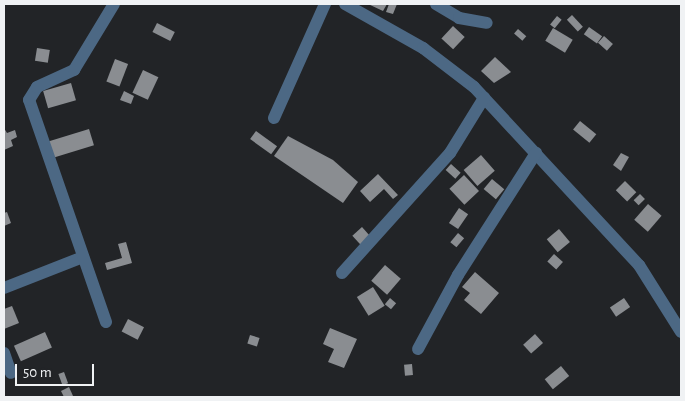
<!DOCTYPE html>
<style>
body{margin:0}
#map{position:relative;width:685px;height:401px;overflow:hidden;background:#222427;font-family:"Alegreya Sans",sans-serif}
div>[style]{position:absolute}
.building>*{inset:0;background:#8a8d91;transform-origin:0 0}
.street>*{height:12px;margin:-6px;padding:0 6px;transform-origin:6px;border-radius:6px;background:#4c6884}
span{translate:-50% -50%;white-space:nowrap;text-align:center;line-height:1.15;-webkit-text-stroke:5px #222427;paint-order:stroke}
.frame{position:absolute;inset:0;border:5px solid #f0f2f4;pointer-events:none}
.scale{position:absolute;left:15px;top:364px;width:79px;height:22px;box-sizing:border-box;border:2px solid #f0f2f4;border-top:0;padding-left:6px;font-size:15px;line-height:18px;white-space:nowrap;color:#f0f2f4;-webkit-text-stroke:4px #222427;paint-order:stroke}
</style>
<div id="map">
<div class="building">
<i style="clip-path:polygon(368px 4px,387px 4px,383px 11px)"></i>
<i style="clip-path:polygon(389px 4px,397px 4px,393px 14px,386px 12px)"></i>
<i style="left:572px;top:15px;width:16px;height:7px;rotate:47deg"></i>
<i style="left:557px;top:16px;width:6px;height:11px;rotate:39deg"></i>
<i style="left:157px;top:23px;width:20px;height:10px;rotate:27deg"></i>
<i style="left:453px;top:26px;width:16px;height:17px;rotate:43deg"></i>
<i style="left:589px;top:27px;width:16px;height:9px;rotate:35deg"></i>
<i style="left:553px;top:28px;width:23px;height:15px;rotate:31deg"></i>
<i style="left:518px;top:29px;width:11px;height:6px;rotate:41deg"></i>
<i style="left:604px;top:36px;width:12px;height:9px;rotate:42deg"></i>
<i style="left:37px;top:48px;width:13px;height:13px;rotate:9deg"></i>
<i style="clip-path:polygon(495px 57px,511px 72px,494px 83px,481px 71px)"></i>
<i style="left:115px;top:59px;width:14px;height:24px;rotate:21deg"></i>
<i style="left:143px;top:70px;width:17px;height:25px;rotate:25deg"></i>
<i style="left:71px;top:83px;width:18px;height:29px;rotate:74deg"></i>
<i style="clip-path:polygon(124px 91px,134px 96px,131px 104px,120px 100px)"></i>
<i style="left:580px;top:121px;width:21px;height:11px;rotate:39deg"></i>
<i style="clip-path:polygon(4px 128px,7px 133px,15px 130px,17px 137px,11px 140px,13px 146px,4px 150px)"></i>
<i style="left:89px;top:129px;width:17px;height:46px;rotate:73deg"></i>
<i style="left:256px;top:131px;width:26px;height:10px;rotate:36deg"></i>
<i style="clip-path:polygon(288px 136px,333px 160px,358px 182px,343px 203px,274px 156px)"></i>
<i style="clip-path:polygon(621px 153px,629px 157px,621px 171px,613px 165px)"></i>
<i style="left:481px;top:155px;width:21px;height:23px;rotate:49deg"></i>
<i style="left:451px;top:164px;width:13px;height:8px;rotate:42deg"></i>
<i style="clip-path:polygon(378px 174px,398px 195px,393px 199px,384px 189px,370px 202px,360px 191px)"></i>
<i style="left:464px;top:175px;width:22px;height:20px;rotate:47deg"></i>
<i style="left:492px;top:179px;width:16px;height:13px;rotate:40deg"></i>
<i style="left:625px;top:181px;width:16px;height:13px;rotate:45deg"></i>
<i style="left:640px;top:194px;width:7px;height:9px;rotate:45deg"></i>
<i style="left:648px;top:204px;width:18px;height:21px;rotate:41deg"></i>
<i style="left:459px;top:208px;width:11px;height:18px;rotate:34deg"></i>
<i style="clip-path:polygon(7px 212px,11px 223px,4px 226px,4px 213px)"></i>
<i style="left:362px;top:227px;width:12px;height:13px;rotate:48deg"></i>
<i style="left:559px;top:229px;width:17px;height:16px;rotate:50deg"></i>
<i style="left:458px;top:233px;width:8px;height:12px;rotate:40deg"></i>
<i style="clip-path:polygon(126px 242px,132px 263px,107px 270px,105px 263px,122px 258px,118px 244px)"></i>
<i style="left:554px;top:254px;width:12px;height:10px;rotate:42deg"></i>
<i style="left:385px;top:265px;width:21px;height:21px;rotate:41deg"></i>
<i style="clip-path:polygon(475px 272px,499px 293px,481px 314px,464px 300px,470px 293px,462px 287px)"></i>
<i style="left:373px;top:287px;width:22px;height:19px;rotate:58deg"></i>
<i style="left:390px;top:298px;width:8px;height:8px;rotate:40deg"></i>
<i style="left:624px;top:298px;width:11px;height:17px;rotate:56deg"></i>
<i style="clip-path:polygon(12px 306px,19px 323px,4px 329px,4px 309px)"></i>
<i style="left:128px;top:319px;width:18px;height:14px;rotate:27deg"></i>
<i style="clip-path:polygon(330px 328px,357px 339px,344px 368px,328px 362px,334px 349px,323px 344px)"></i>
<i style="left:45px;top:332px;width:17px;height:34px;rotate:66deg"></i>
<i style="left:535px;top:334px;width:12px;height:16px;rotate:48deg"></i>
<i style="left:250px;top:335px;width:10px;height:9px;rotate:17deg"></i>
<i style="left:412px;top:364px;width:11px;height:8px;rotate:85deg"></i>
<i style="left:561px;top:366px;width:13px;height:21px;rotate:51deg"></i>
<i style="left:64px;top:372px;width:12px;height:6px;rotate:70deg"></i>
<i style="clip-path:polygon(69px 387px,73px 396px,64px 397px,61px 391px)"></i>
</div>
<div class="street">
<i style="left:345px;top:4px;width:90px;rotate:29.4deg"></i>
<i style="left:423px;top:48px;width:64px;rotate:37.4deg"></i>
<i style="left:474px;top:87px;width:243px;rotate:47.2deg"></i>
<i style="left:639px;top:265px;width:79px;rotate:57.9deg"></i>
<i style="left:436px;top:4px;width:27px;rotate:31deg"></i>
<i style="left:459px;top:18px;width:28px;rotate:10deg"></i>
<i style="left:274px;top:118px;width:125px;rotate:-65.9deg"></i>
<i style="left:342px;top:273px;width:161px;rotate:-48deg"></i>
<i style="left:450px;top:153px;width:65px;rotate:-58.3deg"></i>
<i style="left:4px;top:288px;width:85px;rotate:-21.4deg"></i>
<i style="left:106px;top:322px;width:235px;rotate:-109.1deg"></i>
<i style="left:29px;top:100px;width:15px;rotate:-58deg"></i>
<i style="left:37px;top:87px;width:41px;rotate:-24.7deg"></i>
<i style="left:74px;top:70px;width:77px;rotate:-58.8deg"></i>
<i style="left:418px;top:349px;width:84px;rotate:-61.6deg"></i>
<i style="left:458px;top:275px;width:145px;rotate:-57.4deg"></i>
<i style="left:4px;top:353px;width:21px;rotate:71deg"></i>
</div>
<div class="frame"></div>
<div class="scale">50 m</div>
</div>
